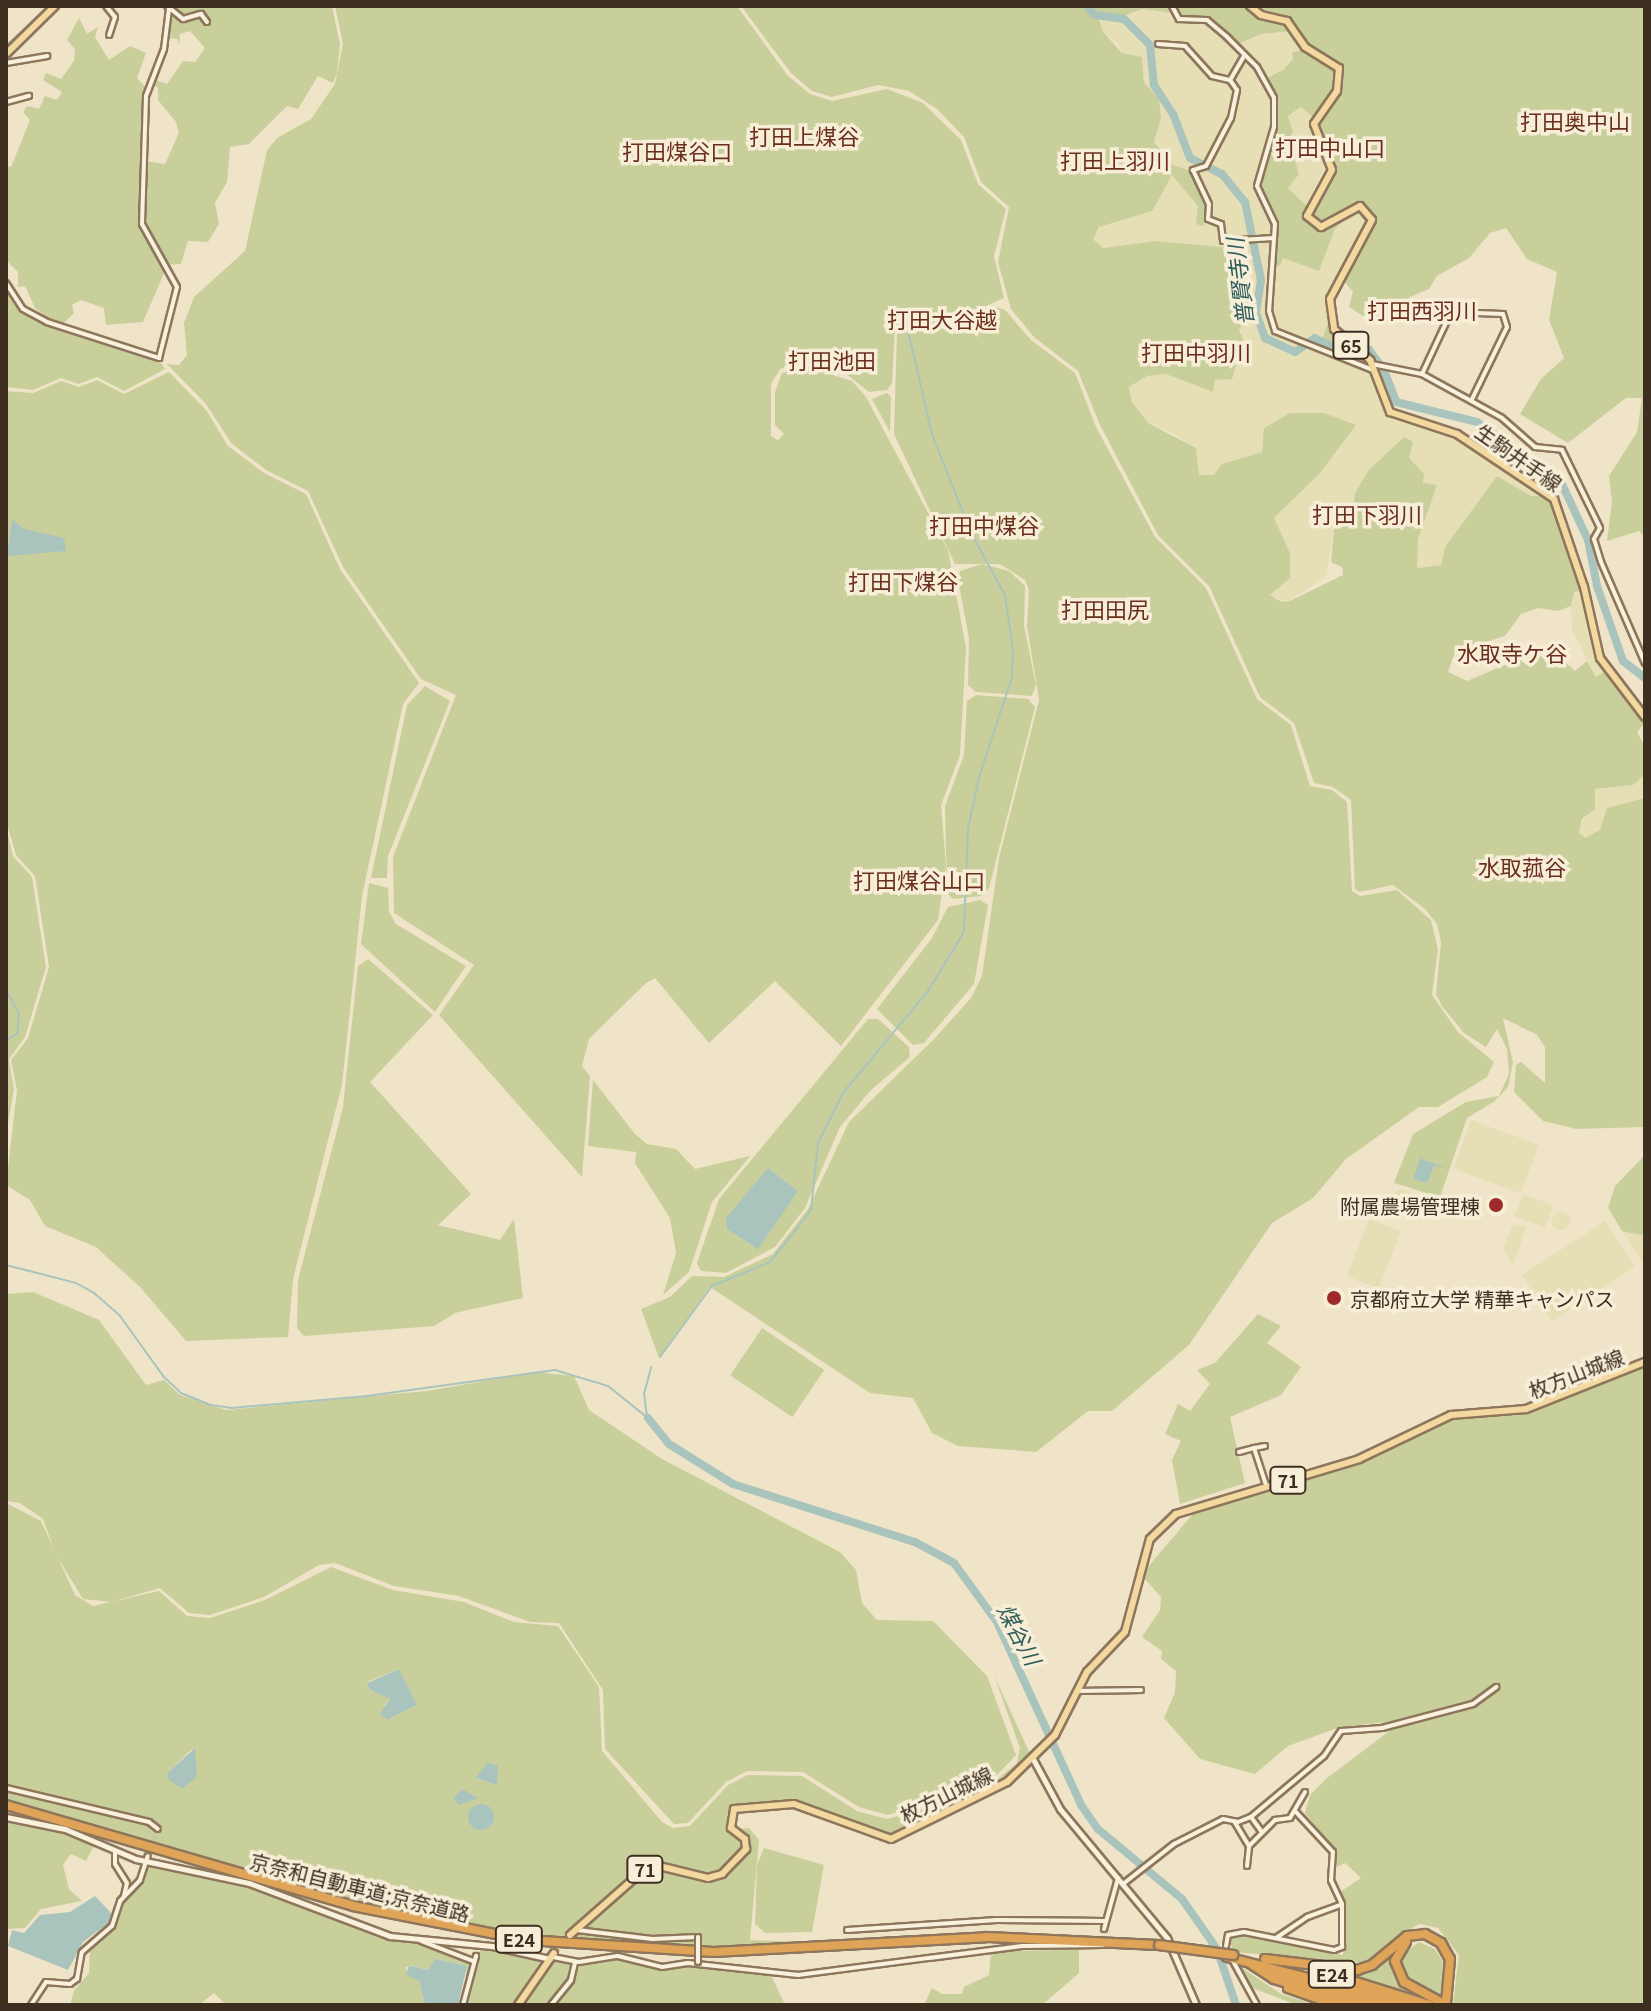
<!DOCTYPE html>
<meta charset="utf-8">
<style>
body{margin:0}
#map{position:relative;width:1651px;height:2011px;overflow:hidden;background:#f0e4c8;font-family:Georgia,"Noto Sans JP",serif}
div>[style]{position:absolute}
.farmland>*{inset:0;background:#e6deb5;transform-origin:0 0}
.round{border-radius:50%}
.green>*{inset:0;background:#c9cf9b;transform-origin:0 0}
.water>*{inset:0;background:#a9c4bc}
.stream>*{height:2px;margin:-1px;padding:0 1px;transform-origin:1px;border-radius:1px;background:#a9c4bc}
.river>*{height:8px;margin:-4px;padding:0 4px;transform-origin:4px;border-radius:4px;background:#a9c4bc}
.street-tunnel>*{height:4px;margin-top:-2px;transform-origin:0;background:repeating-linear-gradient(90deg,#ccc0a6 0 4px,transparent 0 6px)}
.primary-tunnel>*{height:6px;margin-top:-3px;transform-origin:0;background:repeating-linear-gradient(90deg,#ccc0a6 0 6px,transparent 0 9px)}
.roads{filter:drop-shadow(2px 0 #8d765c) drop-shadow(-2px 0 #8d765c) drop-shadow(0 2px #8d765c) drop-shadow(0 -2px #8d765c)}
.street>*{height:4px;margin:-2px;padding:0 2px;transform-origin:2px;border-radius:2px;background:#faf1dc}
.secondary>*{height:5px;margin:-2.5px;padding:0 2.5px;transform-origin:2.5px;border-radius:2.5px;background:#faf1dc}
.primary>*{height:6px;margin:-3px;padding:0 3px;transform-origin:3px;border-radius:3px;background:#f3d9a0}
.highway>*{height:8px;margin:-4px;padding:0 4px;transform-origin:4px;border-radius:4px;background:#e0a458}
.bridges{filter:drop-shadow(2px 0 #8d765c) drop-shadow(-2px 0 #8d765c) drop-shadow(0 2px #8d765c) drop-shadow(0 -2px #8d765c)}
.street-bridge>*{height:4px;margin:-2px;padding:0 2px;transform-origin:2px;border-radius:2px;background:#faf1dc}
.highway-bridge>*{height:8px;margin:-4px;padding:0 4px;transform-origin:4px;border-radius:4px;background:#e0a458}
.dots>*{width:22px;height:22px;translate:-50% -50%;box-sizing:border-box;border:4px solid #f7eed8;border-radius:50%}
span{translate:-50% -50%;white-space:nowrap;text-align:center;line-height:1.15;-webkit-text-stroke:7px #f7eed8;paint-order:stroke}
.shield-label span{padding:2px 6px;background:#f7eed8;border:2px solid;border-radius:6px;-webkit-text-stroke-width:0}
.shield-label{font-size:18px;color:#3d2e20;font-weight:700}
.street-label{font-size:20px;color:#3d2e20}
.poi-label{font-size:20px;color:#3d2e20}
.right{translate:-100% -50%;text-align:right}
.left{translate:0 -50%;text-align:left}
.neighbourhood-label{font-size:22px;color:#6b2e1e}
.water-label{font-size:22px;color:#2f5d5a;font-style:italic}
.frame{position:absolute;inset:0;border:8px solid #3d2e20;pointer-events:none}
</style>
<div id="map">
<div class="farmland">
<i style="clip-path:polygon(1141px 9px,1173px 13px,1182px 22px,1206px 21px,1255px 68px,1273px 98px,1273px 127px,1256px 186px,1273px 225px,1267px 311px,1273px 331px,1372px 371px,1392px 418px,1456px 437px,1549px 496px,1531px 496px,1497px 476px,1445px 547px,1441px 565px,1416px 568px,1418px 539px,1437px 485px,1423px 484px,1424px 474px,1409px 458px,1355px 493px,1353px 511px,1335px 519px,1327px 575px,1288px 602px,1270px 596px,1273px 587px,1290px 578px,1290px 553px,1274px 518px,1320px 473px,1356px 425px,1290px 413px,1274px 425px,1262px 452px,1233px 460px,1214px 475px,1198px 475px,1181px 437px,1148px 423px,1132px 402px,1129px 387px,1147px 376px,1166px 374px,1213px 392px,1215px 380px,1233px 363px,1225px 346px,1244px 341px,1228px 294px,1232px 249px,1156px 241px,1103px 248px,1093px 239px,1099px 227px,1151px 211px,1172px 174px,1198px 206px,1207px 205px,1191px 171px,1173px 165px,1154px 142px,1161px 118px,1144px 83px,1142px 57px,1121px 54px,1119px 44px,1103px 33px,1097px 13px,1123px 15px)"></i>
<i style="clip-path:polygon(1292px 31px,1303px 50px,1292px 52px,1293px 59px,1283px 70px,1265px 79px,1236px 45px,1261px 34px)"></i>
<i style="clip-path:polygon(1301px 107px,1313px 117px,1312px 130px,1328px 161px,1306px 205px,1288px 188px,1283px 148px,1293px 132px,1288px 116px)"></i>
<i style="clip-path:polygon(1361px 210px,1369px 220px,1367px 227px,1327px 298px,1328px 322px,1320px 347px,1276px 330px,1270px 311px,1273px 264px,1283px 258px,1321px 256px,1335px 229px,1353px 211px)"></i>
<i style="clip-path:polygon(1582px 590px,1604px 672px,1597px 678px,1572px 630px,1571px 606px,1574px 592px)"></i>
<i style="clip-path:polygon(1645px 774px,1645px 798px,1607px 808px,1600px 830px,1585px 838px,1579px 833px,1595px 789px,1633px 785px)"></i>
<i style="left:1471px;top:1120px;width:72px;height:52px;rotate:20deg"></i>
<i class="round" style="left:1393px;top:1189px;width:18px;height:18px"></i>
<i style="left:1523px;top:1194px;width:32px;height:24px;rotate:20deg"></i>
<i class="round" style="left:1552px;top:1212px;width:18px;height:18px"></i>
<i style="left:1369px;top:1219px;width:34px;height:61px;rotate:21deg"></i>
<i style="left:1605px;top:1221px;width:55px;height:99px;rotate:57deg"></i>
<i style="clip-path:polygon(1513px 1224px,1526px 1228px,1513px 1266px,1503px 1249px)"></i>
<i style="clip-path:polygon(1622px 1231px,1645px 1236px,1645px 1264px,1644px 1265px)"></i>
</div>
<div class="green">
<i style="clip-path:polygon(169px 6px,332px 6px,340px 44px,337px 73px,333px 83px,318px 76px,298px 109px,287px 106px,249px 144px,230px 147px,227px 182px,215px 203px,219px 224px,208px 242px,188px 241px,181px 264px,162px 265px,165px 271px,143px 322px,106px 325px,104px 308px,81px 300px,72px 305px,74px 313px,63px 324px,53px 322px,35px 308px,25px 286px,18px 287px,18px 272px,6px 260px,6px 166px,11px 167px,30px 120px,23px 112px,27px 106px,39px 109px,45px 96px,57px 100px,62px 92px,43px 80px,46px 73px,61px 79px,74px 61px,75px 49px,67px 40px,79px 18px,87px 34px,98px 27px,95px 37px,109px 60px,130px 46px,146px 53px,137px 78px,149px 91px,146px 161px,165px 164px,179px 133px,176px 122px,158px 100px,158px 88px,151px 83px,153px 79px,167px 84px,183px 61px,195px 62px,205px 48px,190px 31px,180px 34px,179px 45px,177px 39px,162px 37px)"></i>
<i style="clip-path:polygon(335px 6px,737px 6px,788px 76px,810px 94px,832px 101px,887px 89px,923px 103px,961px 140px,978px 184px,1006px 209px,994px 256px,1004px 298px,948px 323px,895px 328px,892px 383px,887px 390px,869px 392px,844px 372px,806px 362px,780px 369px,771px 384px,771px 436px,778px 440px,784px 434px,775px 425px,775px 392px,782px 373px,806px 366px,852px 381px,866px 397px,948px 550px,966px 648px,960px 755px,941px 805px,946px 865px,938px 920px,841px 1046px,775px 981px,709px 1043px,655px 978px,646px 983px,589px 1039px,582px 1066px,590px 1076px,582px 1177px,439px 1015px,474px 965px,394px 913px,393px 857px,456px 695px,421px 679px,343px 567px,308px 491px,266px 470px,231px 443px,206px 404px,167px 364px,179px 365px,187px 355px,184px 323px,194px 297px,245px 251px,267px 150px,277px 138px,311px 119px,335px 84px,343px 44px)"></i>
<i style="clip-path:polygon(741px 6px,1170px 6px,1173px 13px,1142px 9px,1123px 16px,1097px 14px,1103px 32px,1122px 53px,1142px 57px,1144px 83px,1159px 99px,1161px 118px,1154px 142px,1173px 165px,1191px 171px,1208px 214px,1203px 226px,1196px 224px,1198px 206px,1172px 175px,1152px 211px,1099px 227px,1093px 239px,1103px 248px,1156px 241px,1232px 248px,1228px 293px,1241px 298px,1245px 321px,1239px 330px,1244px 341px,1243px 347px,1226px 346px,1236px 366px,1232px 379px,1215px 380px,1213px 392px,1166px 374px,1147px 376px,1129px 387px,1132px 402px,1148px 423px,1196px 448px,1199px 475px,1214px 475px,1222px 464px,1262px 452px,1264px 428px,1290px 413px,1324px 413px,1356px 425px,1320px 473px,1274px 518px,1290px 553px,1290px 578px,1270px 595px,1280px 601px,1288px 602px,1343px 575px,1342px 567px,1331px 562px,1335px 519px,1353px 511px,1355px 493px,1368px 471px,1404px 437px,1413px 442px,1409px 458px,1424px 474px,1423px 483px,1437px 485px,1418px 539px,1417px 568px,1441px 565px,1445px 547px,1497px 476px,1531px 496px,1549px 496px,1582px 590px,1574px 592px,1571px 606px,1558px 611px,1538px 608px,1521px 614px,1505px 636px,1455px 652px,1448px 672px,1467px 681px,1548px 647px,1575px 671px,1587px 661px,1596px 677px,1604px 672px,1645px 723px,1637px 732px,1645px 747px,1645px 774px,1633px 785px,1595px 789px,1595px 809px,1582px 819px,1579px 833px,1585px 838px,1600px 830px,1607px 808px,1645px 798px,1645px 1133px,1644px 1127px,1576px 1129px,1543px 1121px,1514px 1092px,1516px 1065px,1521px 1062px,1545px 1083px,1545px 1047px,1537px 1035px,1503px 1018px,1513px 1063px,1508px 1087px,1495px 1101px,1467px 1118px,1440px 1197px,1394px 1183px,1413px 1134px,1466px 1102px,1499px 1096px,1509px 1074px,1507px 1049px,1497px 1029px,1486px 1047px,1464px 1033px,1442px 1006px,1436px 994px,1441px 942px,1437px 924px,1425px 909px,1393px 885px,1360px 892px,1355px 889px,1351px 800px,1333px 787px,1314px 783px,1294px 723px,1260px 697px,1209px 586px,1158px 535px,1100px 425px,1078px 371px,1034px 337px,1011px 309px,998px 262px,1009px 207px,981px 182px,964px 137px,937px 109px,909px 91px,878px 85px,832px 97px,812px 91px,791px 73px)"></i>
<i style="clip-path:polygon(1174px 6px,1245px 6px,1259px 18px,1286px 23px,1292px 31px,1261px 34px,1236px 45px,1207px 18px,1180px 18px)"></i>
<i style="clip-path:polygon(1255px 6px,1645px 6px,1645px 538px,1639px 531px,1607px 541px,1612px 502px,1609px 476px,1637px 432px,1642px 398px,1626px 398px,1568px 443px,1520px 414px,1541px 379px,1564px 358px,1549px 320px,1557px 272px,1527px 259px,1506px 228px,1490px 233px,1469px 258px,1437px 276px,1429px 289px,1410px 297px,1394px 317px,1369px 320px,1349px 307px,1353px 292px,1343px 280px,1372px 230px,1374px 212px,1357px 203px,1319px 224px,1310px 214px,1335px 170px,1318px 124px,1340px 92px,1342px 67px,1305px 43px,1289px 18px)"></i>
<i style="clip-path:polygon(1303px 50px,1336px 69px,1334px 89px,1313px 117px,1301px 107px,1288px 116px,1293px 132px,1283px 148px,1294px 157px,1299px 174px,1288px 188px,1306px 205px,1305px 220px,1316px 230px,1353px 211px,1335px 229px,1319px 271px,1283px 258px,1280px 266px,1273px 264px,1276px 224px,1259px 186px,1276px 127px,1276px 98px,1265px 79px,1283px 70px,1293px 59px,1292px 52px)"></i>
<i style="clip-path:polygon(6px 285px,22px 311px,33px 317px,117px 342px,159px 360px,165px 369px,124px 391px,97px 377px,79px 384px,61px 378px,33px 390px,6px 387px)"></i>
<i style="clip-path:polygon(993px 306px,1005px 310px,1031px 340px,1075px 373px,1096px 427px,1155px 537px,1206px 588px,1257px 699px,1291px 725px,1310px 786px,1332px 790px,1347px 802px,1352px 891px,1360px 896px,1397px 890px,1431px 920px,1438px 949px,1432px 995px,1458px 1032px,1494px 1062px,1487px 1077px,1438px 1107px,1419px 1107px,1346px 1159px,1313px 1198px,1272px 1223px,1189px 1345px,1112px 1411px,1088px 1411px,1036px 1452px,958px 1446px,932px 1433px,913px 1398px,870px 1393px,710px 1287px,659px 1358px,641px 1309px,670px 1297px,692px 1276px,724px 1277px,773px 1254px,808px 1209px,849px 1122px,935px 1038px,971px 998px,982px 976px,999px 858px,1039px 700px,1027px 626px,1029px 590px,1025px 580px,1000px 564px,955px 564px,894px 434px,897px 333px,949px 328px)"></i>
<i style="clip-path:polygon(1328px 322px,1337px 338px,1370px 368px,1320px 347px)"></i>
<i style="clip-path:polygon(169px 372px,206px 410px,228px 446px,264px 473px,306px 494px,340px 569px,419px 683px,403px 704px,362px 896px,342px 1085px,293px 1279px,288px 1337px,186px 1341px,141px 1288px,96px 1247px,45px 1226px,30px 1200px,6px 1185px,17px 1090px,11px 1060px,28px 1038px,49px 967px,35px 876px,16px 855px,6px 821px,6px 391px,33px 393px,61px 381px,79px 387px,97px 380px,124px 394px)"></i>
<i style="clip-path:polygon(887px 393px,891px 397px,890px 432px,872px 399px)"></i>
<i style="clip-path:polygon(982px 564px,1009px 571px,1025px 586px,1024px 626px,1036px 685px,1032px 696px,976px 692px,968px 685px,969px 638px,958px 580px,960px 571px)"></i>
<i style="clip-path:polygon(425px 686px,450px 701px,388px 856px,387px 878px,371px 878px,407px 705px)"></i>
<i style="clip-path:polygon(976px 695px,1028px 699px,1035px 707px,989px 888px,981px 896px,953px 899px,947px 893px,945px 806px,964px 755px,967px 701px)"></i>
<i style="clip-path:polygon(6px 826px,13px 856px,32px 877px,46px 967px,25px 1037px,9px 1059px,14px 1090px,6px 1135px)"></i>
<i style="clip-path:polygon(369px 883px,388px 888px,389px 912px,396px 924px,466px 966px,435px 1012px,361px 944px)"></i>
<i style="clip-path:polygon(980px 900px,988px 905px,974px 984px,924px 1043px,913px 1045px,877px 1009px,932px 938px,948px 907px)"></i>
<i style="clip-path:polygon(368px 959px,433px 1015px,370px 1082px,471px 1194px,438px 1225px,500px 1240px,514px 1219px,523px 1298px,455px 1313px,434px 1326px,304px 1336px,297px 1328px,298px 1280px,343px 1107px,358px 966px)"></i>
<i style="clip-path:polygon(868px 1019px,878px 1019px,909px 1047px,910px 1057px,870px 1091px,840px 1127px,805px 1208px,775px 1247px,726px 1273px,701px 1271px,697px 1263px,719px 1199px)"></i>
<i style="clip-path:polygon(593px 1080px,635px 1134px,647px 1144px,676px 1149px,695px 1169px,750px 1156px,712px 1202px,689px 1272px,663px 1295px,676px 1253px,670px 1218px,635px 1163px,636px 1152px,588px 1146px)"></i>
<i style="clip-path:polygon(1645px 1155px,1645px 1236px,1622px 1231px,1608px 1208px,1615px 1186px)"></i>
<i style="clip-path:polygon(33px 1292px,99px 1320px,146px 1385px,164px 1380px,180px 1395px,226px 1410px,427px 1391px,535px 1372px,574px 1376px,589px 1410px,662px 1459px,840px 1552px,856px 1570px,862px 1603px,877px 1620px,933px 1621px,987px 1676px,1016px 1755px,998px 1774px,941px 1801px,887px 1815px,859px 1807px,803px 1772px,747px 1771px,726px 1782px,688px 1823px,674px 1824px,605px 1749px,603px 1690px,559px 1623px,530px 1622px,459px 1596px,394px 1586px,335px 1563px,319px 1565px,264px 1597px,210px 1615px,189px 1613px,160px 1588px,111px 1602px,83px 1599px,56px 1555px,43px 1519px,20px 1503px,6px 1501px,6px 1294px)"></i>
<i style="clip-path:polygon(1258px 1314px,1281px 1326px,1267px 1343px,1301px 1367px,1281px 1395px,1230px 1417px,1245px 1483px,1180px 1504px,1172px 1460px,1181px 1441px,1165px 1434px,1178px 1404px,1190px 1411px,1210px 1384px,1197px 1370px,1215px 1363px)"></i>
<i style="left:762px;top:1328px;width:75px;height:57px;rotate:34deg"></i>
<i style="clip-path:polygon(1645px 1366px,1645px 2005px,1453px 2004px,1459px 1955px,1438px 1928px,1420px 1924px,1403px 1932px,1366px 1963px,1233px 1952px,1230px 1941px,1235px 1935px,1343px 1955px,1345px 1916px,1334px 1896px,1361px 1878px,1345px 1863px,1335px 1868px,1334px 1851px,1305px 1813px,1310px 1795px,1327px 1778px,1404px 1720px,1340px 1727px,1288px 1746px,1255px 1774px,1200px 1759px,1164px 1718px,1175px 1692px,1176px 1671px,1161px 1659px,1162px 1651px,1142px 1637px,1160px 1610px,1161px 1597px,1144px 1578px,1147px 1568px,1198px 1508px,1248px 1487px,1317px 1472px,1452px 1417px,1527px 1412px)"></i>
<i style="clip-path:polygon(evenodd,8px 1504px,41px 1521px,75px 1595px,93px 1606px,159px 1591px,187px 1616px,210px 1618px,265px 1600px,331px 1567px,393px 1590px,464px 1602px,514px 1622px,558px 1626px,599px 1687px,602px 1751px,662px 1822px,673px 1828px,690px 1826px,728px 1785px,748px 1775px,802px 1776px,857px 1811px,887px 1819px,942px 1804px,1000px 1777px,1017px 1763px,1020px 1748px,994px 1675px,1031px 1756px,1005px 1780px,890px 1836px,795px 1801px,737px 1805px,727px 1814px,728px 1830px,742px 1838px,745px 1849px,721px 1873px,708px 1876px,651px 1865px,564px 1940px,391px 1911px,6px 1800px,8px 1504px,399px 1669px,417px 1705px,389px 1719px,385px 1705px,390px 1699px,370px 1690px,367px 1682px,399px 1669px,8px 1504px,193px 1748px,182px 1789px,168px 1772px,193px 1748px,8px 1504px,496px 1765px,497px 1785px,475px 1778px,496px 1765px)"></i>
<i style="clip-path:polygon(6px 1819px,64px 1831px,95px 1844px,86px 1861px,71px 1854px,63px 1865px,69px 1889px,82px 1901px,41px 1909px,25px 1928px,6px 1929px)"></i>
<i style="clip-path:polygon(749px 1828px,759px 1840px,750px 1940px,808px 1942px,714px 1947px,569px 1940px,647px 1870px,659px 1868px,708px 1880px,723px 1876px,748px 1849px,748px 1842px,734px 1830px)"></i>
<i style="clip-path:polygon(764px 1848px,824px 1865px,812px 1932px,765px 1933px,755px 1924px,757px 1865px)"></i>
<i style="clip-path:polygon(148px 1864px,248px 1885px,317px 1908px,367px 1932px,416px 1942px,470px 1962px,462px 2005px,467px 1966px,435px 1959px,428px 1970px,411px 1965px,405px 1968px,419px 1981px,425px 2005px,226px 2005px,214px 1993px,199px 2005px,70px 2005px,74px 1991px,89px 1973px,90px 1945px,113px 1928px,122px 1902px,139px 1886px)"></i>
<i style="clip-path:polygon(1419px 1942px,1435px 1949px,1443px 1962px,1441px 1999px,1406px 1979px,1401px 1967px,1402px 1955px)"></i>
<i style="clip-path:polygon(481px 1947px,541px 1960px,516px 2005px,464px 2005px)"></i>
<i style="clip-path:polygon(1079px 1950px,1079px 1973px,1042px 2005px,924px 2005px,932px 1988px,942px 1994px,962px 1994px,964px 1987px,989px 1975px,991px 1951px)"></i>
<i style="clip-path:polygon(1394px 1950px,1391px 1961px,1404px 1990px,1400px 1993px,1351px 1976px,1369px 1972px)"></i>
<i style="clip-path:polygon(618px 1957px,662px 1968px,688px 1965px,771px 1975px,785px 2005px,520px 2005px,552px 1959px,579px 1963px)"></i>
<i style="clip-path:polygon(1235px 1963px,1281px 1994px,1315px 2005px,1297px 2005px,1250px 1987px)"></i>
</div>
<div class="water">
<i style="clip-path:polygon(12px 519px,24px 529px,64px 538px,66px 551px,7px 556px)"></i>
<i style="clip-path:polygon(1421px 1156px,1422px 1159px,1446px 1168px,1434px 1166px,1427px 1183px,1413px 1179px)"></i>
<i style="clip-path:polygon(768px 1168px,798px 1191px,758px 1249px,727px 1229px,726px 1218px)"></i>
<i style="clip-path:polygon(399px 1669px,417px 1705px,387px 1720px,380px 1714px,390px 1699px,370px 1690px,367px 1683px)"></i>
<i style="clip-path:polygon(195px 1748px,197px 1776px,182px 1789px,168px 1779px,168px 1772px)"></i>
<i style="clip-path:polygon(488px 1763px,498px 1766px,497px 1785px,475px 1778px)"></i>
<i style="clip-path:polygon(463px 1789px,469px 1793px,479px 1798px,459px 1805px,453px 1798px)"></i>
<i class="round" style="left:468px;top:1804px;width:26px;height:26px"></i>
<i style="clip-path:polygon(95px 1896px,111px 1913px,111px 1921px,83px 1942px,68px 1970px,8px 1946px,12px 1930px,24px 1933px,40px 1915px,70px 1912px)"></i>
<i style="clip-path:polygon(435px 1959px,467px 1966px,458px 2005px,425px 2005px,419px 1981px,406px 1975px,409px 1965px,428px 1970px)"></i>
</div>
<div class="stream">
<i style="left:6px;top:46px;width:58px;rotate:-43.6deg"></i>
<i style="left:6px;top:990px;width:26px;rotate:61deg"></i>
<i style="left:19px;top:1013px;width:21px;rotate:95deg"></i>
<i style="left:17px;top:1034px;width:13px;rotate:151deg"></i>
<i style="left:6px;top:1265px;width:72px;rotate:14.4deg"></i>
<i style="left:76px;top:1283px;width:21px;rotate:29deg"></i>
<i style="left:94px;top:1293px;width:35px;rotate:41deg"></i>
<i style="left:120px;top:1316px;width:75px;rotate:54.2deg"></i>
<i style="left:164px;top:1377px;width:23px;rotate:43deg"></i>
<i style="left:181px;top:1393px;width:32px;rotate:22deg"></i>
<i style="left:211px;top:1405px;width:21px;rotate:8deg"></i>
<i style="left:232px;top:1408px;width:136px;rotate:-5.1deg"></i>
<i style="left:367px;top:1396px;width:190px;rotate:-7.9deg"></i>
<i style="left:555px;top:1370px;width:55px;rotate:16.8deg"></i>
<i style="left:608px;top:1386px;width:51px;rotate:38.7deg"></i>
<i style="left:660px;top:1357px;width:88px;rotate:-53.8deg"></i>
<i style="left:712px;top:1286px;width:63px;rotate:-22.5deg"></i>
<i style="left:770px;top:1262px;width:45px;rotate:-51.3deg"></i>
<i style="left:798px;top:1227px;width:21px;rotate:-53deg"></i>
<i style="left:811px;top:1210px;width:67px;rotate:-84deg"></i>
<i style="left:818px;top:1143px;width:56px;rotate:-63.4deg"></i>
<i style="left:843px;top:1093px;width:133px;rotate:-50.2deg"></i>
<i style="left:928px;top:991px;width:69px;rotate:-58.6deg"></i>
<i style="left:964px;top:932px;width:104px;rotate:-87.8deg"></i>
<i style="left:968px;top:828px;width:55px;rotate:-77.5deg"></i>
<i style="left:980px;top:774px;width:102px;rotate:-71.7deg"></i>
<i style="left:1012px;top:677px;width:27px;rotate:-88deg"></i>
<i style="left:1013px;top:650px;width:56px;rotate:-98.3deg"></i>
<i style="left:1005px;top:595px;width:71px;rotate:-118.7deg"></i>
<i style="left:971px;top:533px;width:106px;rotate:-111.5deg"></i>
<i style="left:932px;top:434px;width:106px;rotate:-103.1deg"></i>
<i style="left:647px;top:1417px;width:23px;rotate:-97deg"></i>
<i style="left:644px;top:1394px;width:28px;rotate:-75deg"></i>
</div>
<div class="river">
<i style="left:1087px;top:6px;width:12px;rotate:48deg"></i>
<i style="left:1095px;top:15px;width:29px;rotate:8deg"></i>
<i style="left:1124px;top:19px;width:37px;rotate:45deg"></i>
<i style="left:1150px;top:45px;width:40px;rotate:84.3deg"></i>
<i style="left:1154px;top:85px;width:35px;rotate:57deg"></i>
<i style="left:1173px;top:114px;width:47px;rotate:68.9deg"></i>
<i style="left:1190px;top:158px;width:36px;rotate:27deg"></i>
<i style="left:1222px;top:174px;width:36px;rotate:51deg"></i>
<i style="left:1245px;top:202px;width:80px;rotate:78.4deg"></i>
<i style="left:1261px;top:280px;width:33px;rotate:99deg"></i>
<i style="left:1256px;top:313px;width:27px;rotate:70deg"></i>
<i style="left:1265px;top:338px;width:33px;rotate:25deg"></i>
<i style="left:1295px;top:352px;width:24px;rotate:-35deg"></i>
<i style="left:1315px;top:338px;width:38px;rotate:27deg"></i>
<i style="left:1349px;top:355px;width:21px;rotate:-14deg"></i>
<i style="left:1369px;top:350px;width:25px;rotate:53deg"></i>
<i style="left:1384px;top:370px;width:34px;rotate:69deg"></i>
<i style="left:1396px;top:402px;width:83px;rotate:13.9deg"></i>
<i style="left:1477px;top:422px;width:103px;rotate:35.5deg"></i>
<i style="left:1561px;top:482px;width:64px;rotate:65deg"></i>
<i style="left:1588px;top:540px;width:47px;rotate:78.9deg"></i>
<i style="left:1597px;top:586px;width:79px;rotate:70.9deg"></i>
<i style="left:1623px;top:661px;width:28px;rotate:38deg"></i>
<i style="left:648px;top:1418px;width:33px;rotate:51deg"></i>
<i style="left:669px;top:1444px;width:75px;rotate:32deg"></i>
<i style="left:733px;top:1484px;width:191px;rotate:17.7deg"></i>
<i style="left:915px;top:1542px;width:44px;rotate:28.3deg"></i>
<i style="left:954px;top:1563px;width:73px;rotate:53.9deg"></i>
<i style="left:997px;top:1622px;width:201px;rotate:65.3deg"></i>
<i style="left:1081px;top:1805px;width:29px;rotate:55deg"></i>
<i style="left:1098px;top:1829px;width:109px;rotate:39.8deg"></i>
<i style="left:1182px;top:1899px;width:61px;rotate:55deg"></i>
<i style="left:1217px;top:1949px;width:59px;rotate:71.3deg"></i>
</div>
<div class="street-tunnel">
<i style="left:148px;top:1856px;width:29px;rotate:-70deg"></i>
<i style="left:1459px;top:2005px;width:1px;rotate:-90deg"></i>
</div>
<div class="primary-tunnel">
<i style="left:554px;top:1953px;width:24px;rotate:-48deg"></i>
</div>
<div class="roads">
<div class="street">
<i style="left:106px;top:6px;width:14px;rotate:51deg"></i>
<i style="left:115px;top:17px;width:19px;rotate:108deg"></i>
<i style="left:167px;top:6px;width:21px;rotate:39deg"></i>
<i style="left:183px;top:19px;width:19px;rotate:-16deg"></i>
<i style="left:201px;top:14px;width:10px;rotate:53deg"></i>
<i style="left:1172px;top:6px;width:15px;rotate:62deg"></i>
<i style="left:1179px;top:19px;width:28px;rotate:2deg"></i>
<i style="left:1207px;top:20px;width:26px;rotate:40deg"></i>
<i style="left:1227px;top:37px;width:42px;rotate:45deg"></i>
<i style="left:1257px;top:67px;width:35px;rotate:61deg"></i>
<i style="left:1274px;top:98px;width:29px;rotate:90deg"></i>
<i style="left:1274px;top:127px;width:61px;rotate:106.1deg"></i>
<i style="left:1257px;top:186px;width:42px;rotate:64.7deg"></i>
<i style="left:1275px;top:224px;width:87px;rotate:93.9deg"></i>
<i style="left:1269px;top:311px;width:21px;rotate:73deg"></i>
<i style="left:1275px;top:331px;width:105px;rotate:21.7deg"></i>
<i style="left:1158px;top:44px;width:27px;rotate:4deg"></i>
<i style="left:1185px;top:46px;width:40px;rotate:48deg"></i>
<i style="left:1212px;top:76px;width:18px;rotate:13deg"></i>
<i style="left:1244px;top:56px;width:28px;rotate:120deg"></i>
<i style="left:1230px;top:80px;width:12px;rotate:55deg"></i>
<i style="left:1237px;top:90px;width:29px;rotate:102deg"></i>
<i style="left:1231px;top:118px;width:54px;rotate:117.5deg"></i>
<i style="left:1206px;top:166px;width:14px;rotate:163deg"></i>
<i style="left:1193px;top:170px;width:38px;rotate:65deg"></i>
<i style="left:1209px;top:205px;width:14px;rotate:94deg"></i>
<i style="left:1208px;top:219px;width:14px;rotate:21deg"></i>
<i style="left:1221px;top:224px;width:17px;rotate:83deg"></i>
<i style="left:1223px;top:241px;width:51px;rotate:-3.4deg"></i>
<i style="left:6px;top:63px;width:42px;rotate:-9.7deg"></i>
<i style="left:6px;top:102px;width:24px;rotate:-15deg"></i>
<i style="left:6px;top:283px;width:31px;rotate:57deg"></i>
<i style="left:23px;top:309px;width:27px;rotate:28deg"></i>
<i style="left:47px;top:322px;width:118px;rotate:17.8deg"></i>
<i style="left:159px;top:358px;width:73px;rotate:-75.8deg"></i>
<i style="left:177px;top:287px;width:72px;rotate:-119.1deg"></i>
<i style="left:142px;top:224px;width:128px;rotate:-88.2deg"></i>
<i style="left:146px;top:96px;width:50px;rotate:-69deg"></i>
<i style="left:164px;top:49px;width:40px;rotate:-82.9deg"></i>
<i style="left:1372px;top:364px;width:51px;rotate:11.3deg"></i>
<i style="left:1422px;top:374px;width:91px;rotate:28.8deg"></i>
<i style="left:1502px;top:418px;width:44px;rotate:41.3deg"></i>
<i style="left:1535px;top:447px;width:27px;rotate:6deg"></i>
<i style="left:1562px;top:450px;width:87px;rotate:64deg"></i>
<i style="left:1600px;top:528px;width:13px;rotate:119deg"></i>
<i style="left:1594px;top:539px;width:24px;rotate:73deg"></i>
<i style="left:1601px;top:562px;width:110px;rotate:66.5deg"></i>
<i style="left:1422px;top:374px;width:68px;rotate:-64.9deg"></i>
<i style="left:1451px;top:312px;width:52px;rotate:2.2deg"></i>
<i style="left:1503px;top:314px;width:14px;rotate:73deg"></i>
<i style="left:1507px;top:327px;width:82px;rotate:115.9deg"></i>
<i style="left:1265px;top:1446px;width:11px;rotate:170deg"></i>
<i style="left:1254px;top:1448px;width:39px;rotate:72deg"></i>
<i style="left:1239px;top:1452px;width:16px;rotate:-15deg"></i>
<i style="left:1078px;top:1691px;width:63px;rotate:-0.9deg"></i>
<i style="left:6px;top:1788px;width:147px;rotate:13.4deg"></i>
<i style="left:149px;top:1822px;width:11px;rotate:38deg"></i>
<i style="left:1251px;top:1817px;width:17px;rotate:54deg"></i>
<i style="left:1234px;top:1821px;width:29px;rotate:59deg"></i>
<i style="left:115px;top:1851px;width:13px;rotate:90deg"></i>
<i style="left:115px;top:1864px;width:22px;rotate:58deg"></i>
<i style="left:127px;top:1883px;width:13px;rotate:103deg"></i>
<i style="left:1247px;top:1866px;width:20px;rotate:-84deg"></i>
<i style="left:1249px;top:1846px;width:37px;rotate:-45deg"></i>
<i style="left:1275px;top:1820px;width:15px;rotate:-8deg"></i>
<i style="left:1290px;top:1818px;width:30px;rotate:-60deg"></i>
<i style="left:1123px;top:1884px;width:65px;rotate:-38.1deg"></i>
<i style="left:1174px;top:1844px;width:55px;rotate:-27deg"></i>
<i style="left:1223px;top:1819px;width:15px;rotate:11deg"></i>
<i style="left:1238px;top:1822px;width:14px;rotate:-21deg"></i>
<i style="left:1251px;top:1817px;width:95px;rotate:-39.9deg"></i>
<i style="left:1324px;top:1756px;width:30px;rotate:-56deg"></i>
<i style="left:1341px;top:1731px;width:41px;rotate:-4.2deg"></i>
<i style="left:1382px;top:1728px;width:94px;rotate:-14.8deg"></i>
<i style="left:1473px;top:1704px;width:29px;rotate:-36deg"></i>
<i style="left:1104px;top:1929px;width:53px;rotate:-74.6deg"></i>
<i style="left:577px;top:1930px;width:76px;rotate:6.8deg"></i>
<i style="left:652px;top:1939px;width:46px;rotate:-2.5deg"></i>
<i style="left:847px;top:1930px;width:150px;rotate:-3.8deg"></i>
<i style="left:997px;top:1920px;width:107px;rotate:0.5deg"></i>
<i style="left:1276px;top:1938px;width:37px;rotate:-34deg"></i>
<i style="left:1307px;top:1917px;width:37px;rotate:-20deg"></i>
<i style="left:421px;top:1941px;width:56px;rotate:21deg"></i>
<i style="left:1226px;top:1946px;width:11px;rotate:-80deg"></i>
<i style="left:1228px;top:1935px;width:16px;rotate:-11deg"></i>
<i style="left:1244px;top:1932px;width:92px;rotate:11.3deg"></i>
<i style="left:1334px;top:1950px;width:9px;rotate:-21deg"></i>
<i style="left:1342px;top:1947px;width:43px;rotate:-90deg"></i>
<i style="left:1342px;top:1904px;width:26px;rotate:-115deg"></i>
<i style="left:1331px;top:1880px;width:28px;rotate:-86deg"></i>
<i style="left:1333px;top:1852px;width:54px;rotate:-132.8deg"></i>
<i style="left:553px;top:1957px;width:26px;rotate:11deg"></i>
<i style="left:579px;top:1962px;width:39px;rotate:-9deg"></i>
<i style="left:618px;top:1956px;width:45px;rotate:14deg"></i>
<i style="left:662px;top:1967px;width:26px;rotate:-9deg"></i>
<i style="left:688px;top:1963px;width:111px;rotate:6.2deg"></i>
<i style="left:798px;top:1975px;width:226px;rotate:-7.4deg"></i>
<i style="left:1022px;top:1946px;width:81px;rotate:-0.7deg"></i>
<i style="left:1233px;top:1961px;width:50px;rotate:61.4deg"></i>
<i style="left:31px;top:2005px;width:27px;rotate:-57deg"></i>
<i style="left:46px;top:1982px;width:24px;rotate:5deg"></i>
<i style="left:70px;top:1984px;width:9px;rotate:-36deg"></i>
<i style="left:77px;top:1979px;width:27px;rotate:-80deg"></i>
<i style="left:82px;top:1952px;width:40px;rotate:-41deg"></i>
<i style="left:112px;top:1926px;width:26px;rotate:-72deg"></i>
<i style="left:120px;top:1901px;width:29px;rotate:-46deg"></i>
<i style="left:140px;top:1880px;width:25px;rotate:-72deg"></i>
<i style="left:463px;top:2005px;width:51px;rotate:-75.1deg"></i>
<i style="left:551px;top:2005px;width:32px;rotate:-51deg"></i>
<i style="left:571px;top:1980px;width:18px;rotate:-77deg"></i>
</div>
<div class="secondary">
<i style="left:1033px;top:1759px;width:57px;rotate:61.6deg"></i>
<i style="left:1060px;top:1809px;width:168px;rotate:50.3deg"></i>
<i style="left:1167px;top:1938px;width:73px;rotate:66.6deg"></i>
<i style="left:6px;top:1817px;width:60px;rotate:11.5deg"></i>
<i style="left:65px;top:1829px;width:77px;rotate:22.9deg"></i>
<i style="left:136px;top:1859px;width:116px;rotate:12deg"></i>
<i style="left:249px;top:1883px;width:151px;rotate:20.6deg"></i>
<i style="left:390px;top:1936px;width:102px;rotate:5.6deg"></i>
<i style="left:492px;top:1946px;width:59px;rotate:12.6deg"></i>
</div>
<div class="primary">
<i style="left:1250px;top:6px;width:14px;rotate:39deg"></i>
<i style="left:1261px;top:15px;width:27px;rotate:13deg"></i>
<i style="left:1287px;top:21px;width:32px;rotate:55deg"></i>
<i style="left:1305px;top:47px;width:40px;rotate:32deg"></i>
<i style="left:1339px;top:68px;width:23px;rotate:95deg"></i>
<i style="left:1337px;top:91px;width:40px;rotate:124.9deg"></i>
<i style="left:1314px;top:124px;width:49px;rotate:68.6deg"></i>
<i style="left:1332px;top:170px;width:52px;rotate:118.5deg"></i>
<i style="left:1307px;top:216px;width:18px;rotate:38deg"></i>
<i style="left:1321px;top:227px;width:44px;rotate:-28.3deg"></i>
<i style="left:1360px;top:206px;width:18px;rotate:49deg"></i>
<i style="left:1372px;top:220px;width:89px;rotate:118deg"></i>
<i style="left:1330px;top:299px;width:30px;rotate:82deg"></i>
<i style="left:1334px;top:329px;width:48px;rotate:40.7deg"></i>
<i style="left:1370px;top:360px;width:56px;rotate:69deg"></i>
<i style="left:1390px;top:412px;width:71px;rotate:18.2deg"></i>
<i style="left:1457px;top:434px;width:117px;rotate:33.8deg"></i>
<i style="left:1554px;top:499px;width:93px;rotate:71.2deg"></i>
<i style="left:1584px;top:587px;width:73px;rotate:77.3deg"></i>
<i style="left:1600px;top:658px;width:74px;rotate:52.7deg"></i>
<i style="left:6px;top:54px;width:69px;rotate:-44.4deg"></i>
<i style="left:570px;top:1935px;width:101px;rotate:-41.4deg"></i>
<i style="left:646px;top:1868px;width:13px;rotate:-9deg"></i>
<i style="left:659px;top:1866px;width:50px;rotate:13.8deg"></i>
<i style="left:708px;top:1878px;width:15px;rotate:-16deg"></i>
<i style="left:722px;top:1874px;width:35px;rotate:-46deg"></i>
<i style="left:746px;top:1849px;width:10px;rotate:-96deg"></i>
<i style="left:745px;top:1839px;width:18px;rotate:-142deg"></i>
<i style="left:731px;top:1828px;width:19px;rotate:-81deg"></i>
<i style="left:734px;top:1809px;width:60px;rotate:-4.8deg"></i>
<i style="left:794px;top:1804px;width:103px;rotate:19.8deg"></i>
<i style="left:891px;top:1839px;width:129px;rotate:-26.2deg"></i>
<i style="left:1007px;top:1782px;width:67px;rotate:-44.4deg"></i>
<i style="left:1055px;top:1735px;width:71px;rotate:-63.1deg"></i>
<i style="left:1087px;top:1672px;width:55px;rotate:-46.5deg"></i>
<i style="left:1125px;top:1632px;width:96px;rotate:-75deg"></i>
<i style="left:1150px;top:1539px;width:36px;rotate:-44deg"></i>
<i style="left:1176px;top:1514px;width:191px;rotate:-16.7deg"></i>
<i style="left:1359px;top:1459px;width:102px;rotate:-25.6deg"></i>
<i style="left:1451px;top:1415px;width:75px;rotate:-4.6deg"></i>
<i style="left:1526px;top:1409px;width:128px;rotate:-21.6deg"></i>
<i style="left:518px;top:2005px;width:63px;rotate:-55.3deg"></i>
</div>
<div class="highway">
<i style="left:6px;top:1805px;width:361px;rotate:16.2deg"></i>
<i style="left:353px;top:1906px;width:177px;rotate:11.1deg"></i>
<i style="left:527px;top:1940px;width:187px;rotate:3.7deg"></i>
<i style="left:714px;top:1952px;width:273px;rotate:-3.1deg"></i>
<i style="left:987px;top:1937px;width:172px;rotate:2.7deg"></i>
<i style="left:1406px;top:1942px;width:22px;rotate:120deg"></i>
<i style="left:1395px;top:1961px;width:23px;rotate:67deg"></i>
<i style="left:1404px;top:1982px;width:48px;rotate:28.7deg"></i>
<i style="left:1227px;top:1957px;width:191px;rotate:14.5deg"></i>
<i style="left:1265px;top:1959px;width:93px;rotate:6.8deg"></i>
<i style="left:1357px;top:1970px;width:16px;rotate:-18deg"></i>
<i style="left:1372px;top:1965px;width:45px;rotate:-39.6deg"></i>
<i style="left:1407px;top:1936px;width:18px;rotate:-6deg"></i>
<i style="left:1425px;top:1934px;width:18px;rotate:29deg"></i>
<i style="left:1441px;top:1943px;width:18px;rotate:61deg"></i>
<i style="left:1450px;top:1959px;width:44px;rotate:95.2deg"></i>
<i style="left:1251px;top:1964px;width:27px;rotate:33deg"></i>
<i style="left:1274px;top:1979px;width:51px;rotate:17deg"></i>
<i style="left:1323px;top:1994px;width:33px;rotate:16deg"></i>
<i style="left:1355px;top:2003px;width:42px"></i>
<i style="left:1266px;top:1970px;width:106px;rotate:15.9deg"></i>
<i style="left:1324px;top:1972px;width:110px;rotate:17.4deg"></i>
<i style="left:1288px;top:1988px;width:51px;rotate:19.5deg"></i>
</div>
</div>
<div class="bridges">
<div class="street-bridge">
<i style="left:698px;top:1962px;width:25px;rotate:-90deg"></i>
</div>
<div class="highway-bridge">
<i style="left:1159px;top:1945px;width:75px;rotate:7.7deg"></i>
</div>
</div>
<div class="dots">
<i style="left:1496px;top:1205px;background:#9e2a2b"></i>
<i style="left:1334px;top:1298px;background:#9e2a2b"></i>
</div>
<div class="shield-label">
<span style="left:1351px;top:345px">65</span>
<span style="left:1288px;top:1480px">71</span>
<span style="left:645px;top:1869px">71</span>
<span style="left:519px;top:1939px">E24</span>
<span style="left:1332px;top:1974px">E24</span>
</div>
<div class="street-label">
<span style="left:1519px;top:457px;rotate:35deg">生駒井手線</span>
<span style="left:1576px;top:1373px;rotate:-21deg">枚方山城線</span>
<span style="left:946px;top:1794px;rotate:-26deg">枚方山城線</span>
<span style="left:360px;top:1887px;rotate:14deg">京奈和自動車道;京奈道路</span>
</div>
<div class="poi-label">
<span class="right" style="left:1480px;top:1205px">附属農場管理棟</span>
<span class="left" style="left:1350px;top:1298px">京都府立大学 精華キャンパス</span>
</div>
<div class="neighbourhood-label">
<span style="left:1575px;top:121px">打田奥中山</span>
<span style="left:804px;top:136px">打田上煤谷</span>
<span style="left:1330px;top:147px">打田中山口</span>
<span style="left:677px;top:151px">打田煤谷口</span>
<span style="left:1115px;top:160px">打田上羽川</span>
<span style="left:1422px;top:310px">打田西羽川</span>
<span style="left:942px;top:319px">打田大谷越</span>
<span style="left:1196px;top:352px">打田中羽川</span>
<span style="left:832px;top:360px">打田池田</span>
<span style="left:1367px;top:514px">打田下羽川</span>
<span style="left:984px;top:525px">打田中煤谷</span>
<span style="left:903px;top:581px">打田下煤谷</span>
<span style="left:1105px;top:609px">打田田尻</span>
<span style="left:1512px;top:653px">水取寺ケ谷</span>
<span style="left:1522px;top:867px">水取菰谷</span>
<span style="left:919px;top:880px">打田煤谷山口</span>
</div>
<div class="water-label">
<span style="left:1239px;top:282px;rotate:-97deg">普賢寺川</span>
<span style="left:1020px;top:1634px;rotate:62deg">煤谷川</span>
</div>
<div class="frame"></div>
</div>
